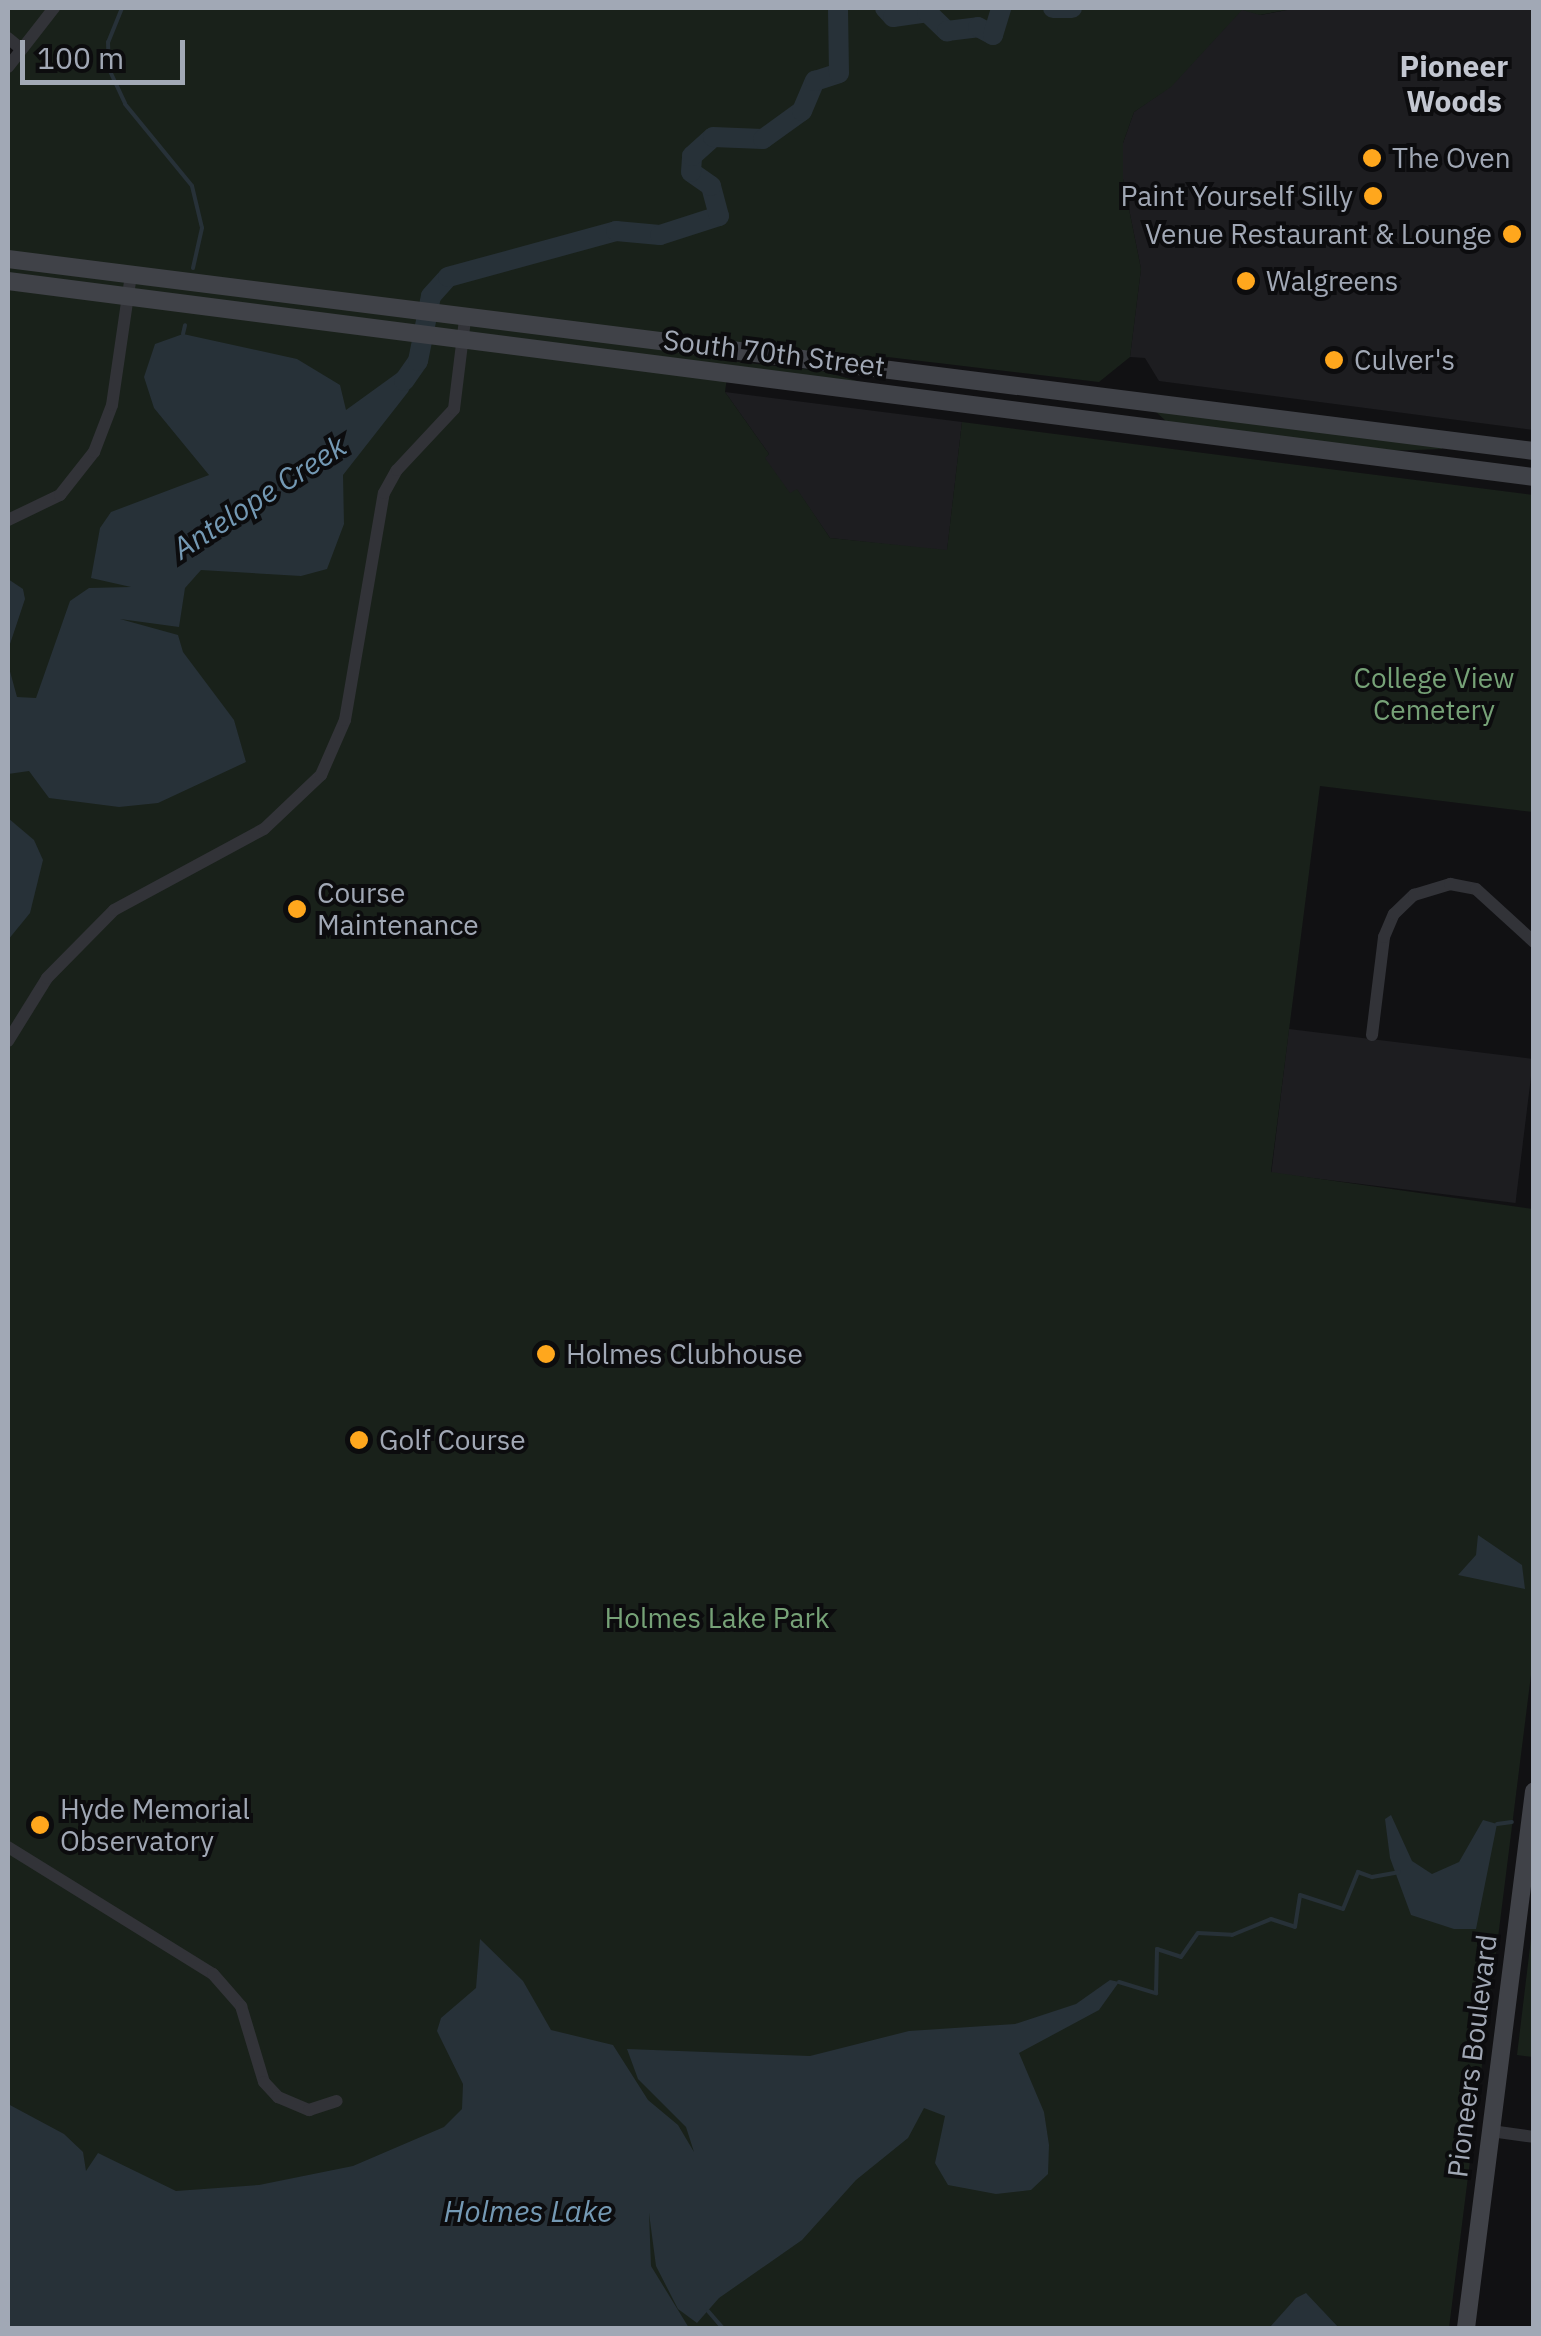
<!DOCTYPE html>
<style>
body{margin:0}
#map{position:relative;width:1541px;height:2336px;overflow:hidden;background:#111113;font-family:"IBM Plex Sans",sans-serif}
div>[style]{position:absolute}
.built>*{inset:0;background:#1d1d20;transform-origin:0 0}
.green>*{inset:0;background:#19211a}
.water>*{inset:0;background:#273138}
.stream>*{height:4px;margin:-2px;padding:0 2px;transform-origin:2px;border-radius:2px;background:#273138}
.river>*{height:20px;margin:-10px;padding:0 10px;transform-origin:10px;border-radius:10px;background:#273138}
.minor>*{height:12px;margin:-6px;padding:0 6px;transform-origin:6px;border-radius:6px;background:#323338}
.secondary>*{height:18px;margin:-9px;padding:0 9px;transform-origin:9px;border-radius:9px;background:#404248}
.dots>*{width:28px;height:28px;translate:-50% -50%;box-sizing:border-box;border:5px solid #0c0c0e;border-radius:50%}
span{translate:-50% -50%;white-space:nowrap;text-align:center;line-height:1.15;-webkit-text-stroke:8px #0c0c0e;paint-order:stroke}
.poi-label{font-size:28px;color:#a1a8b5}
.left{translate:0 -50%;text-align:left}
.right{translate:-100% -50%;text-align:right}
.street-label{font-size:28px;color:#a1a8b5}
.park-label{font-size:28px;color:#76a277}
.neighbourhood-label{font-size:30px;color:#c3c7d1;font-weight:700}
.water-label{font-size:30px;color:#7499b4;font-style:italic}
.frame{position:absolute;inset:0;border:10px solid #a1a8b5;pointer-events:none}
.scale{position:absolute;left:20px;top:40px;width:165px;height:45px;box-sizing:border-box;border:5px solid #a1a8b5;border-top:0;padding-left:12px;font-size:30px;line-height:35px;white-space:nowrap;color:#a1a8b5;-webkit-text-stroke:8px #0c0c0e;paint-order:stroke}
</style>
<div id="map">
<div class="built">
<i style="clip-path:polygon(1297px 8px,1533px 8px,1533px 430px,1159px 381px,1145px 358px,1130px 357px,1141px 269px,1123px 179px,1123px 143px,1134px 112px,1171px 86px,1242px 9px,1261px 15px)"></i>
<i style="clip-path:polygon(725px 392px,962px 422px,947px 551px,830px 538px,797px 490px,790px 494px,764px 458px,769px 454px)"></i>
<i style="left:1289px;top:1029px;width:246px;height:145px;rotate:7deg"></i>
</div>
<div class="green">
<i style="clip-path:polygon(8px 8px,1297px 8px,1260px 15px,1242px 10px,1171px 87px,1134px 112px,1123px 143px,1123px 179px,1141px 269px,1130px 357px,1099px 382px,879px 356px,876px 368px,731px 353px,730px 361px,822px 371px,868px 384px,728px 370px,725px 392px,769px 454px,765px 458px,790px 493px,797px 489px,830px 538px,947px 550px,962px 422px,1533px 495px,1533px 812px,1320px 786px,1271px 1172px,1533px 1209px,1533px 1659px,1449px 2328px,8px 2328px,8px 67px,21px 49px,8px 38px)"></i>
<i style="clip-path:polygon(1155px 411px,1442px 447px,1442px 449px,1388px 451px,1168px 423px)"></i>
<i style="clip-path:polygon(1533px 1922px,1533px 2057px,1517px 2055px)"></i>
</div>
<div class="water">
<i style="clip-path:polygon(183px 334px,297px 359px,340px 385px,346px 410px,411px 363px,421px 365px,408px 392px,343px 475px,344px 524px,327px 569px,301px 576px,201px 570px,185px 588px,179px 627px,120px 619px,178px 635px,183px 652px,234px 720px,246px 762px,158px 803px,119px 807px,49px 798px,29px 771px,8px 774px,8px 664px,17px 697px,36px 698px,70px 601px,89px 588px,131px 587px,91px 578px,100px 528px,111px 512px,209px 475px,154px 408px,144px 377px,155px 344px)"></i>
<i style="clip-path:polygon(8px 579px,23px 589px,25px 599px,8px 650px)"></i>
<i style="clip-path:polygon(8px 818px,34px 840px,43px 860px,30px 913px,8px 940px)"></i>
<i style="clip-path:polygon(1478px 1535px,1522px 1565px,1525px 1589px,1458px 1575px,1476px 1555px)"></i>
<i style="clip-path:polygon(1391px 1815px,1412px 1861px,1432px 1874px,1459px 1862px,1483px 1820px,1497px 1824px,1476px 1929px,1454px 1929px,1411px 1915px,1390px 1858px,1385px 1819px)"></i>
<i style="clip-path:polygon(480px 1939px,523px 1981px,551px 2030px,613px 2045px,648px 2100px,678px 2125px,694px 2152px,686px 2127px,638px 2079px,627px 2049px,810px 2056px,909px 2031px,1015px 2024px,1076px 2004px,1110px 1980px,1119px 1982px,1099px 2010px,1019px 2053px,1044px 2112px,1049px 2145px,1048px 2174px,1031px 2190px,996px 2194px,948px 2185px,935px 2163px,945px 2116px,924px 2108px,908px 2138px,856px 2180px,802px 2240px,719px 2298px,697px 2323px,678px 2309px,656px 2266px,649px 2213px,651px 2266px,689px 2328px,8px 2328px,8px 2104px,64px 2134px,83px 2152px,86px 2171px,98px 2153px,176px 2191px,259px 2185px,353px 2166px,444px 2127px,462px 2109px,463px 2084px,437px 2031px,441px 2018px,476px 1988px)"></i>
<i style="clip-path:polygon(1306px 2293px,1339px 2328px,1269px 2328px,1296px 2298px)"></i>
</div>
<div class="stream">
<i style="left:122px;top:8px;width:37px;rotate:112deg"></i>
<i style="left:108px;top:42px;width:27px;rotate:88deg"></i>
<i style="left:109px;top:69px;width:38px;rotate:65deg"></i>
<i style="left:125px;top:104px;width:106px;rotate:50.7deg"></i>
<i style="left:192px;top:186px;width:43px;rotate:76.6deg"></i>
<i style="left:202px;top:228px;width:41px;rotate:102.7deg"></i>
<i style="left:183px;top:334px;width:9px;rotate:-77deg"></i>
<i style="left:1497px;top:1824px;width:15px;rotate:-8deg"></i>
<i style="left:1119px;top:1982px;width:39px;rotate:17deg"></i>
<i style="left:1156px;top:1993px;width:44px;rotate:-88.7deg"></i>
<i style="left:1157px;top:1949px;width:25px;rotate:18deg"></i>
<i style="left:1181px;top:1957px;width:29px;rotate:-55deg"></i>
<i style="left:1198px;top:1933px;width:34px;rotate:3deg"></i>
<i style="left:1232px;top:1935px;width:42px;rotate:-22.3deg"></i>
<i style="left:1271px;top:1919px;width:25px;rotate:18deg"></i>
<i style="left:1295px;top:1927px;width:32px;rotate:-81deg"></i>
<i style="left:1300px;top:1895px;width:45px;rotate:18deg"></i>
<i style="left:1343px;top:1909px;width:40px;rotate:-68deg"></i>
<i style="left:1358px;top:1872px;width:15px;rotate:20deg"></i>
<i style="left:1372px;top:1877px;width:27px;rotate:-10deg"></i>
<i style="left:708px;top:2311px;width:23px;rotate:49deg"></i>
</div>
<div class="river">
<i style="left:885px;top:8px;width:12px;rotate:48deg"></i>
<i style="left:893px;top:17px;width:34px;rotate:-8deg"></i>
<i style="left:927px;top:12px;width:28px;rotate:44deg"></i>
<i style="left:947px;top:31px;width:31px;rotate:-7deg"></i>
<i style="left:978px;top:27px;width:17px;rotate:28deg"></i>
<i style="left:993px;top:35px;width:28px;rotate:-73deg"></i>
<i style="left:1053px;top:8px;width:19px"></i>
<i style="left:404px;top:381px;width:24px;rotate:-55deg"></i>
<i style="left:418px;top:361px;width:66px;rotate:-78.7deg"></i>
<i style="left:431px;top:296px;width:25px;rotate:-48deg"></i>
<i style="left:448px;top:277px;width:174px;rotate:-15.3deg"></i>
<i style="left:616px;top:231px;width:44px;rotate:5.2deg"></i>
<i style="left:660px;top:235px;width:62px;rotate:-17.9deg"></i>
<i style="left:719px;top:216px;width:31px;rotate:-105deg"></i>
<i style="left:711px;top:186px;width:24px;rotate:-145deg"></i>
<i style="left:691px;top:172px;width:16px;rotate:-86deg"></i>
<i style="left:692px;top:156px;width:28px;rotate:-42deg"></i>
<i style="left:713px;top:137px;width:50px;rotate:2.3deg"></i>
<i style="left:763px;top:139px;width:48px;rotate:-35.7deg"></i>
<i style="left:802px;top:111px;width:33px;rotate:-67deg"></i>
<i style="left:815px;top:81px;width:25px;rotate:-18deg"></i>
<i style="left:839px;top:73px;width:65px;rotate:-90.9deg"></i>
</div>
<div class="minor">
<i style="left:8px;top:38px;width:17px;rotate:40deg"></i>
<i style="left:8px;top:67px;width:75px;rotate:-52.1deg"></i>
<i style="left:8px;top:520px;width:58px;rotate:-25.7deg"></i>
<i style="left:60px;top:495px;width:55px;rotate:-51.7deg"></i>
<i style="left:94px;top:452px;width:50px;rotate:-69deg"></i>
<i style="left:112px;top:405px;width:131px;rotate:-81.7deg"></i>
<i style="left:1372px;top:1035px;width:99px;rotate:-83deg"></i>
<i style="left:1384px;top:937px;width:25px;rotate:-67deg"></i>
<i style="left:1394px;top:914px;width:28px;rotate:-44deg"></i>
<i style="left:1414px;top:895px;width:38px;rotate:-17deg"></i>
<i style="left:1450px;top:884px;width:26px;rotate:11deg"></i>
<i style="left:1476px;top:889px;width:79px;rotate:42.4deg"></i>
<i style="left:8px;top:1041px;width:74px;rotate:-58.2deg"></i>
<i style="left:47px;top:978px;width:95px;rotate:-45.4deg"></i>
<i style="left:114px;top:910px;width:170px;rotate:-28.4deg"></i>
<i style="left:264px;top:829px;width:79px;rotate:-43.5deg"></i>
<i style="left:321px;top:775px;width:60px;rotate:-66.4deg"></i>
<i style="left:345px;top:720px;width:230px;rotate:-80.3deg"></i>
<i style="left:384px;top:493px;width:26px;rotate:-61deg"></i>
<i style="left:397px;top:470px;width:83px;rotate:-46.9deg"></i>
<i style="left:454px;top:409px;width:90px;rotate:-83deg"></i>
<i style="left:8px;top:1847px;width:241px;rotate:31.8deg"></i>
<i style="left:213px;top:1974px;width:43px;rotate:48.8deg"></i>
<i style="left:241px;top:2006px;width:79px;rotate:73.2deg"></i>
<i style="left:264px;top:2082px;width:21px;rotate:47deg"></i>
<i style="left:278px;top:2097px;width:34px;rotate:23deg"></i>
<i style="left:309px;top:2110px;width:29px;rotate:-18deg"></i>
<i style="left:1491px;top:2131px;width:43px;rotate:7.9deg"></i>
</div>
<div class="secondary">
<i style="left:8px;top:259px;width:1538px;rotate:7.17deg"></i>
<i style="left:8px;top:281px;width:1539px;rotate:7.32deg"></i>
<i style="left:1466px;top:2328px;width:541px;rotate:-82.78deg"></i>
</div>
<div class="dots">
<i style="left:1372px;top:158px;background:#ffa71d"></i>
<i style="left:1373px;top:196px;background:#ffa71d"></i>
<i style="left:1512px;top:234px;background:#ffa71d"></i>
<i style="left:1246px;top:281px;background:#ffa71d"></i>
<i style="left:1334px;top:360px;background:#ffa71d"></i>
<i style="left:297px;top:909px;background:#ffa71d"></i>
<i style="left:546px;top:1354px;background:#ffa71d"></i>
<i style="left:359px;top:1440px;background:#ffa71d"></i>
<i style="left:40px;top:1825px;background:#ffa71d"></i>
</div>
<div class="poi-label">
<span class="left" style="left:1392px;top:158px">The Oven</span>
<span class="right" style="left:1353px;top:196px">Paint Yourself Silly</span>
<span class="right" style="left:1492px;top:234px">Venue Restaurant &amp; Lounge</span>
<span class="left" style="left:1266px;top:281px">Walgreens</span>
<span class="left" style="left:1354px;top:360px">Culver's</span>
<span class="left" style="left:317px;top:909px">Course<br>Maintenance</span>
<span class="left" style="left:566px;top:1354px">Holmes Clubhouse</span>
<span class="left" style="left:379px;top:1440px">Golf Course</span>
<span class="left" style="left:60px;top:1825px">Hyde Memorial<br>Observatory</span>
</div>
<div class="street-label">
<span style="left:774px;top:353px;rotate:7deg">South 70th Street</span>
<span style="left:1472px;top:2056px;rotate:-83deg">Pioneers Boulevard</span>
</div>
<div class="park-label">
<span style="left:1434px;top:694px">College View<br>Cemetery</span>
<span style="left:717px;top:1618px">Holmes Lake Park</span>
</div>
<div class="neighbourhood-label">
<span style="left:1454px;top:83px">Pioneer<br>Woods</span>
</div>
<div class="water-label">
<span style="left:259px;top:497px;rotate:-33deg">Antelope Creek</span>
<span style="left:528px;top:2211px">Holmes Lake</span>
</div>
<div class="frame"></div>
<div class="scale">100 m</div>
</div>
